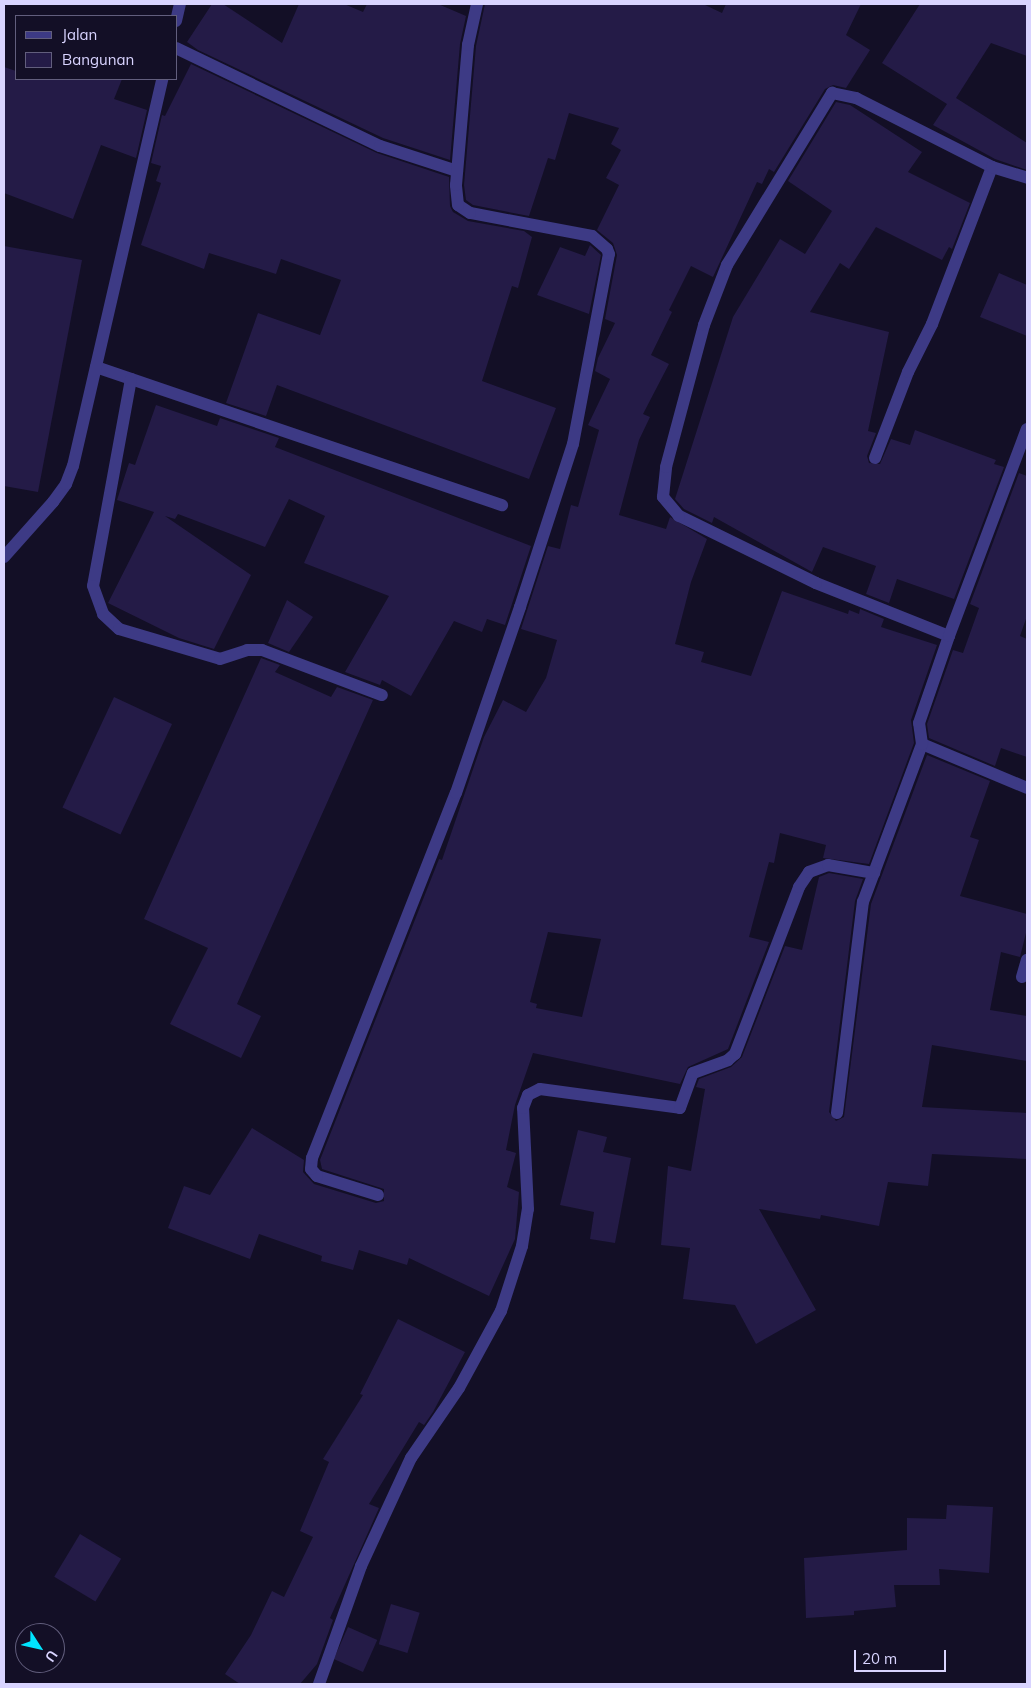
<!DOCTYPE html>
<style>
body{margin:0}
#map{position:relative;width:1031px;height:1688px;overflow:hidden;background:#130f26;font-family:Mulish,sans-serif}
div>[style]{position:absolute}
.building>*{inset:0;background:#241b47;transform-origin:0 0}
.minor>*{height:12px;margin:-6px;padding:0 6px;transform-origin:6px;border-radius:6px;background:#3d3a85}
span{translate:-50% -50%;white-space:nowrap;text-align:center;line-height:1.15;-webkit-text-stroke:4.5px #130f26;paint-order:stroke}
.frame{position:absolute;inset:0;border:5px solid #d9d4ff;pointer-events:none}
.legend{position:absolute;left:15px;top:15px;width:162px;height:65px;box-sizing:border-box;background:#130f26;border:1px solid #625e7d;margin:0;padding:6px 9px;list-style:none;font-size:15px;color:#d9d4ff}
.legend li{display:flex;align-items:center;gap:10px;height:25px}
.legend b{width:25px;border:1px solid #625e7d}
.north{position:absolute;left:15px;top:1623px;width:50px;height:50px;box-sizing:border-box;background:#130f26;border:1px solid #625e7d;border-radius:50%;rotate:125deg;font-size:14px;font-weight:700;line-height:20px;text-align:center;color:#d9d4ff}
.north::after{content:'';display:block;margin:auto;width:18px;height:22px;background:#00e5ff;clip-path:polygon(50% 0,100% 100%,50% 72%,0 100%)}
.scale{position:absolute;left:854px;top:1650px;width:92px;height:22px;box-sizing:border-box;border:2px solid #d9d4ff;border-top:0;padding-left:6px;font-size:15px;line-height:18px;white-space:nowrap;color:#d9d4ff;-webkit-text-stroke:4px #130f26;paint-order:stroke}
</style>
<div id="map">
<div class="building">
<i style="clip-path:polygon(212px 4px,223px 4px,282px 43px,299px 4px,344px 4px,363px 12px,367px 4px,438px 4px,466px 16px,460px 44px,450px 160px,383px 138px,198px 50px,187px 42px)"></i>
<i style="clip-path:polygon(evenodd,485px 4px,703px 4px,722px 13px,726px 4px,861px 4px,846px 35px,870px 50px,846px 88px,833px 85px,825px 89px,774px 172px,769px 169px,762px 184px,757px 182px,713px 277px,691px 266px,669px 310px,672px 312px,651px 355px,669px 364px,643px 414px,650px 417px,639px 440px,619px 515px,666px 529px,670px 517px,707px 539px,691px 582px,675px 644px,704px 652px,701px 662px,751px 676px,782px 591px,848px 614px,849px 610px,859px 614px,860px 609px,884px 619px,881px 627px,937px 645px,911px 720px,914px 743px,869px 864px,823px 858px,826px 845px,780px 833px,774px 863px,769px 862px,749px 937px,769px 942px,728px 1049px,688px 1067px,680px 1084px,533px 1053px,515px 1105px,506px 1150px,516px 1153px,507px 1187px,519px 1192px,515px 1239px,489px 1296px,409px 1258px,407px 1265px,359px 1250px,353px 1270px,321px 1261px,322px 1256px,259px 1234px,250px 1259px,168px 1228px,184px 1186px,210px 1195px,252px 1128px,304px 1160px,303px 1172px,314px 1184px,376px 1203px,384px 1201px,384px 1189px,322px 1169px,320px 1160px,439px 859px,442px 860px,484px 737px,503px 700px,526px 712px,546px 678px,557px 640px,521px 629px,548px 546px,560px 549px,571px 505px,578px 507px,599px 430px,588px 425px,610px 379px,595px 371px,598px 358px,615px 323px,605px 319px,617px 255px,613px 243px,597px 230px,619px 185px,606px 178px,621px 150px,611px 144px,619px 128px,569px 113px,555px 160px,548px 158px,529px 216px,473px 205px,466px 200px,464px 185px,476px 46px,485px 4px,548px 932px,601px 939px,582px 1017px,536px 1008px,537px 1004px,530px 1002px,548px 932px)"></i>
<i style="clip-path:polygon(920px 4px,1027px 4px,1027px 56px,991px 43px,956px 98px,1027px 143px,1027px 170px,995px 159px,933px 125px,947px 104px,882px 63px)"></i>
<i style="clip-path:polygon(191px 64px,377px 153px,449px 177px,450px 206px,453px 212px,468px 221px,524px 231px,532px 237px,518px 288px,512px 286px,482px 381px,556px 408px,529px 479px,277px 385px,266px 416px,226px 403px,258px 313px,320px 335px,341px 280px,281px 259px,276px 274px,209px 253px,204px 269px,141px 245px,161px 183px,156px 181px,161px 166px,151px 163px,162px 115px,165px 116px)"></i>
<i style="clip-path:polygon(4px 67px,16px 71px,16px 79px,122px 79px,114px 99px,147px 110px,136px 158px,101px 145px,73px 219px,4px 193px)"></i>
<i style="clip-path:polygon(836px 102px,850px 105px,922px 152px,908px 172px,970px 203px,952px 249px,949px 247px,942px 260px,876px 227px,849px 269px,840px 263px,810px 312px,889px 332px,868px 431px,876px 433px,867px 456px,869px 463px,880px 464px,891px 439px,910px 445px,915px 430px,996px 460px,994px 464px,1004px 467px,954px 599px,897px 579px,889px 603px,866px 594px,876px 566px,823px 547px,812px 572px,714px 517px,712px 523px,684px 509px,675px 499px,733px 317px,780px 239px,805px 254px,832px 211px,788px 181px)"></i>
<i style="clip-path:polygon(590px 245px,601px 255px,589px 314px,537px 295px,560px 247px,585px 256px)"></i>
<i style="clip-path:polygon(4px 246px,82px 260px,38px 492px,4px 486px)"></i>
<i style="clip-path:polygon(999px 273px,1027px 285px,1027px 336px,980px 317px)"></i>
<i style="clip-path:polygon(156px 405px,217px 426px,220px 418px,279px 438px,275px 447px,531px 546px,505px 625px,487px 619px,482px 632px,454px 621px,411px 696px,382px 680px,380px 685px,345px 672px,389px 596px,304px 563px,325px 516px,289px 499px,265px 547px,178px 514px,175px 519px,165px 516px,251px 575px,214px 649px,179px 638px,108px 603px,154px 512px,117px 500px,129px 463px,135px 465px)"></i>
<i style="clip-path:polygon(1019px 473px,1027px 476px,1027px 616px,1020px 636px,1027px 639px,1027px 757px,1001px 748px,995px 766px,929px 738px,927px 724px,953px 650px,963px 653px,979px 608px,970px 604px)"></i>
<i style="clip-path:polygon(287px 600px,313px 617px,289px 652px,268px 643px)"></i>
<i style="clip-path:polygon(261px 658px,280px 665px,275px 672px,331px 697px,337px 687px,373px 700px,237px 1004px,261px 1016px,241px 1058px,170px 1024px,208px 948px,144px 919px)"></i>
<i style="left:114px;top:697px;width:64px;height:122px;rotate:25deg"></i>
<i style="clip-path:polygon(927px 755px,990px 781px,970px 837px,979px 840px,960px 896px,1027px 914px,1027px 929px,1020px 957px,1001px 952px,990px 1010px,1027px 1016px,1027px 1061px,932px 1045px,922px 1107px,1027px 1113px,1027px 1159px,932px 1154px,928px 1186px,888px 1182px,879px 1226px,821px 1215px,820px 1219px,759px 1209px,816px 1310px,756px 1344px,735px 1305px,683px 1299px,690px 1248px,661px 1245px,668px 1166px,691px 1171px,705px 1089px,696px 1087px,699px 1079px,731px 1067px,742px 1057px,785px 946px,802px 950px,819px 877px,829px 873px,863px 879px,855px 901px,829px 1112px,836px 1121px,844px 1117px,871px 904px)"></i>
<i style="clip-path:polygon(578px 1130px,607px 1137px,603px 1152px,631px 1158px,615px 1243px,590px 1239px,594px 1212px,560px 1205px)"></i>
<i style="clip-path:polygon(398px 1319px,465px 1352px,433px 1412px,424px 1425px,419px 1422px,369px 1504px,379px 1508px,330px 1618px,333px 1620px,317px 1664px,300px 1684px,240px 1684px,225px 1674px,251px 1635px,272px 1591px,284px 1597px,313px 1537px,300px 1531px,329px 1462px,323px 1459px,363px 1395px,360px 1394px)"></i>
<i style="clip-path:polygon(947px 1505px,993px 1507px,989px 1573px,939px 1569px,940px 1585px,894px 1585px,896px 1607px,854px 1611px,854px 1615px,806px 1618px,804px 1558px,907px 1550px,907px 1518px,946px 1519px)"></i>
<i style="left:80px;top:1534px;width:48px;height:50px;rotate:31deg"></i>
<i style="left:391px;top:1604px;width:30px;height:42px;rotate:17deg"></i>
<i style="left:348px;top:1627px;width:32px;height:35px;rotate:24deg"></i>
</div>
<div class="minor">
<i style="left:176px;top:21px;width:17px;rotate:-77deg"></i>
<i style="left:176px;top:48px;width:226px;rotate:25.7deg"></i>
<i style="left:380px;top:146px;width:81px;rotate:18deg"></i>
<i style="left:96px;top:367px;width:429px;rotate:18.8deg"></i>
<i style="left:131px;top:379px;width:210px;rotate:100.4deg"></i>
<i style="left:93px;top:586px;width:30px;rotate:70deg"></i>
<i style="left:103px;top:614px;width:22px;rotate:43deg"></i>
<i style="left:119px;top:629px;width:105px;rotate:16.5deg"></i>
<i style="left:220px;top:659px;width:28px;rotate:-18deg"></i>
<i style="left:247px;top:650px;width:15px"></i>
<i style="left:262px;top:650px;width:128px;rotate:20.6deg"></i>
<i style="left:875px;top:458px;width:92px;rotate:-69deg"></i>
<i style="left:908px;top:372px;width:54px;rotate:-63.4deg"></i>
<i style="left:932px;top:324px;width:168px;rotate:-69.1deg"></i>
<i style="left:4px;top:557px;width:74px;rotate:-48.3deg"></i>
<i style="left:53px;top:502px;width:22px;rotate:-54deg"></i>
<i style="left:66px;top:484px;width:19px;rotate:-69deg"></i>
<i style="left:73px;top:466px;width:397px;rotate:-77deg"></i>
<i style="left:949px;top:636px;width:143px;rotate:-158.3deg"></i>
<i style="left:816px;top:583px;width:153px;rotate:-153.9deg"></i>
<i style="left:679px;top:516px;width:25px;rotate:-130deg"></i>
<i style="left:663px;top:497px;width:30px;rotate:-84deg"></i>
<i style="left:666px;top:467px;width:147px;rotate:-75deg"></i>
<i style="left:704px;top:325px;width:64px;rotate:-69deg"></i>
<i style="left:727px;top:265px;width:202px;rotate:-58.6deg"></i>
<i style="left:832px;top:93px;width:25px;rotate:12deg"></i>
<i style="left:856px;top:98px;width:153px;rotate:26.9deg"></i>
<i style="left:992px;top:167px;width:37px;rotate:17deg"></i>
<i style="left:922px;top:744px;width:114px;rotate:22.7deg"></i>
<i style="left:1022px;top:977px;width:18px;rotate:-74deg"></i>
<i style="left:837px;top:1113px;width:213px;rotate:-83deg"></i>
<i style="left:863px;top:902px;width:169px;rotate:-69.5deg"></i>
<i style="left:922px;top:744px;width:21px;rotate:-98deg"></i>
<i style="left:919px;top:723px;width:92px;rotate:-71deg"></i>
<i style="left:949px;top:636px;width:221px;rotate:-69.4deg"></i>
<i style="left:378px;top:1195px;width:64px;rotate:-162.7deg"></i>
<i style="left:317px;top:1176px;width:9px;rotate:-131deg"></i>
<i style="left:311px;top:1169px;width:11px;rotate:-85deg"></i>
<i style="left:312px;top:1158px;width:392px;rotate:-68.5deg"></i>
<i style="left:456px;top:793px;width:197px;rotate:-71deg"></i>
<i style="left:520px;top:607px;width:171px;rotate:-72deg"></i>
<i style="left:573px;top:444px;width:193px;rotate:-79.3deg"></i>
<i style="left:609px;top:254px;width:5px;rotate:-112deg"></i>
<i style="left:607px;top:249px;width:20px;rotate:-139deg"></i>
<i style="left:592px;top:236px;width:124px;rotate:-169.3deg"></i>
<i style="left:470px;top:213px;width:14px;rotate:-146deg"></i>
<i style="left:458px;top:205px;width:20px;rotate:-96deg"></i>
<i style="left:456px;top:185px;width:141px;rotate:-85.1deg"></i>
<i style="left:468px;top:45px;width:42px;rotate:-77.6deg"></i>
<i style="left:319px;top:1684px;width:125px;rotate:-70.4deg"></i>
<i style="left:361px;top:1566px;width:119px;rotate:-65.2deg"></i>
<i style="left:411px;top:1458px;width:85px;rotate:-55.6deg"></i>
<i style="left:459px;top:1388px;width:88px;rotate:-61.4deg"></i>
<i style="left:501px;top:1311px;width:68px;rotate:-72.1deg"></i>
<i style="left:522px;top:1246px;width:37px;rotate:-81deg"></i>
<i style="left:528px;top:1209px;width:101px;rotate:-92.8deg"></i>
<i style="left:523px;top:1108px;width:14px;rotate:-69deg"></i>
<i style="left:528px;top:1095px;width:13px;rotate:-27deg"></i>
<i style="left:540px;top:1089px;width:141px;rotate:7.7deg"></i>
<i style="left:680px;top:1108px;width:37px;rotate:-70deg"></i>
<i style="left:693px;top:1073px;width:37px;rotate:-20deg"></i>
<i style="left:728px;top:1060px;width:9px;rotate:-41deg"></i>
<i style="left:735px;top:1054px;width:179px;rotate:-69deg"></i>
<i style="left:799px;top:887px;width:18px;rotate:-56deg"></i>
<i style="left:809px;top:872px;width:20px;rotate:-20deg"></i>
<i style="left:828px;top:865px;width:47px;rotate:9.9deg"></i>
</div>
<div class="frame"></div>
<ul class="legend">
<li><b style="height:6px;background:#3d3a85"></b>Jalan</li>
<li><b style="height:14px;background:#241b47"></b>Bangunan</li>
</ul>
<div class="north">U</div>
<div class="scale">20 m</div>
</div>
